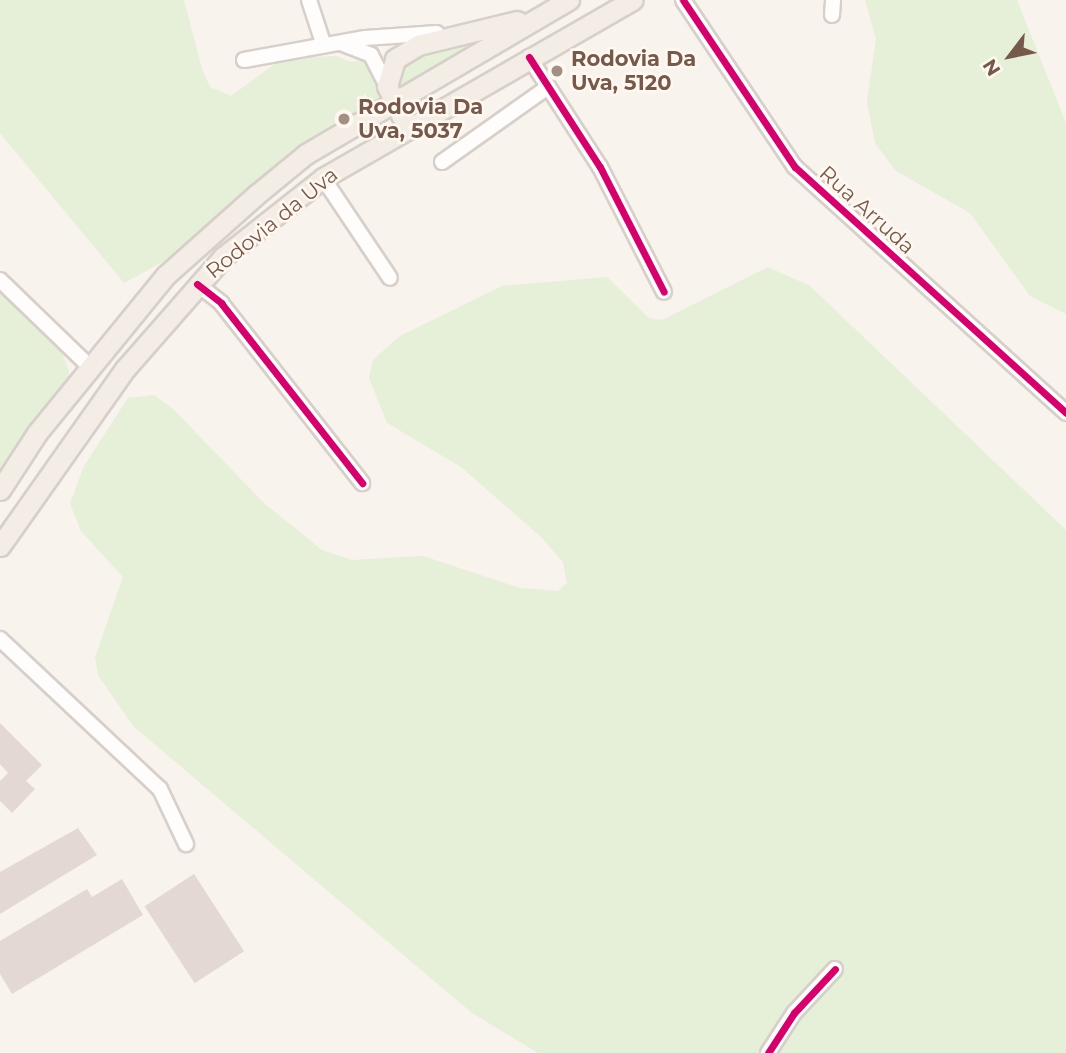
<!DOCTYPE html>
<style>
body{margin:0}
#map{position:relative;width:1066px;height:1053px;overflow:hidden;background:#f8f3ed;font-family:Montserrat,sans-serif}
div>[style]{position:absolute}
.green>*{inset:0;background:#e6efd8}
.building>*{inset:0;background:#e3d9d2;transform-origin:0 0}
.roads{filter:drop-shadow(2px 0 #d7cfca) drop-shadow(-2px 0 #d7cfca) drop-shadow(0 2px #d7cfca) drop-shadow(0 -2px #d7cfca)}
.minor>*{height:14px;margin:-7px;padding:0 7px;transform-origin:7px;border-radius:7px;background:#fefdfc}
.major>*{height:19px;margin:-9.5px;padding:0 9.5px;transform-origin:9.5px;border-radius:9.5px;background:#f3ede6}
.cycleway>*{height:7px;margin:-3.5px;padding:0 3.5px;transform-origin:3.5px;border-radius:3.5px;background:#d6006c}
.dots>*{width:19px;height:19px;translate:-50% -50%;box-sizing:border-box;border:4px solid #fff8f0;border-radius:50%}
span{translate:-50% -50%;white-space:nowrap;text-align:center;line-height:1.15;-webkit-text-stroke:5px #fff8f0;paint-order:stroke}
.poi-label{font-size:21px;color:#77594c;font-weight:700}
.left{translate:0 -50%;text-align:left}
.street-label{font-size:21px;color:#77594c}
.north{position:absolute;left:975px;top:21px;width:70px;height:70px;-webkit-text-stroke:5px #fff8f0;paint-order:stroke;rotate:238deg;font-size:19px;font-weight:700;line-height:28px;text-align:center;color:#77594c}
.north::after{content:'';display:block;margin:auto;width:24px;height:32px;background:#77594c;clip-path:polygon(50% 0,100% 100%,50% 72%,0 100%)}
</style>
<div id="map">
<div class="green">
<i style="clip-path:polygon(0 0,184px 0,202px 69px,210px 87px,231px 96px,283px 58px,337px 56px,351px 62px,505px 30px,181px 252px,124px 283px,0 133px)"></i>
<i style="clip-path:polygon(865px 0,1017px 0,1066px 123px,1066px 314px,1030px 296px,970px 213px,896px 171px,875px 143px,867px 102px,876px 39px)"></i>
<i style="clip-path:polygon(768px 267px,810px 286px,1066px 530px,1066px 1053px,538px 1053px,472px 1013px,133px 726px,98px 675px,95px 657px,123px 577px,81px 531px,70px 504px,84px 466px,128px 398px,154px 395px,172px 408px,265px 504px,322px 550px,352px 560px,423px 556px,520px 588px,558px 591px,567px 583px,563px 562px,540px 536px,461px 467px,387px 423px,369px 378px,373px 360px,400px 336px,502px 286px,607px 277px,649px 318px,662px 320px)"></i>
<i style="clip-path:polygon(0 273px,61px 349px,69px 372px,66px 389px,0 483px)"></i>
</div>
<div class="building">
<i style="clip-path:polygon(0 723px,42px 765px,26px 781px,35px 789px,12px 813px,0 801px,0 781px,8px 773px,0 764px)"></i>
<i style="clip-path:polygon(78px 828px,97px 855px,0 914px,0 872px)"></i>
<i style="left:194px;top:874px;width:92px;height:59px;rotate:57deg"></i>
<i style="clip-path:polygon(122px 879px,143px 915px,12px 994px,0 974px,0 941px,87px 889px,92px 897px)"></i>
</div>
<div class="roads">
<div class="minor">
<i style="left:309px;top:0;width:48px;rotate:71.9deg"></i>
<i style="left:683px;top:0;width:201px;rotate:56.2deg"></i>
<i style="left:795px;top:167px;width:366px;rotate:42.2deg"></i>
<i style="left:832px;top:15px;width:15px;rotate:-86deg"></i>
<i style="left:343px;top:44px;width:30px;rotate:21deg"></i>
<i style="left:371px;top:55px;width:35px;rotate:63deg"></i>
<i style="left:529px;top:57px;width:131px;rotate:57.2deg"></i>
<i style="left:600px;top:167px;width:140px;rotate:62.9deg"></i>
<i style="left:244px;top:60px;width:123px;rotate:-10.3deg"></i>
<i style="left:365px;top:38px;width:72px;rotate:-4deg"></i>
<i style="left:442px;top:162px;width:130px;rotate:-35.3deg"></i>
<i style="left:323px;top:178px;width:120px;rotate:56.2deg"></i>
<i style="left:0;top:280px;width:127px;rotate:44deg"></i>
<i style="left:197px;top:284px;width:31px;rotate:38deg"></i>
<i style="left:221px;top:303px;width:229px;rotate:51.9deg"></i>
<i style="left:0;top:639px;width:219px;rotate:43.2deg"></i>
<i style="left:160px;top:789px;width:61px;rotate:64.7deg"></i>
<i style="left:768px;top:1053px;width:48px;rotate:-57deg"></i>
<i style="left:794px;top:1013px;width:60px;rotate:-47deg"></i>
</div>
<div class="major">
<i style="left:407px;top:127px;width:46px;rotate:-116deg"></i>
<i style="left:387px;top:86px;width:28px;rotate:-73deg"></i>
<i style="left:395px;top:59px;width:27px;rotate:-31deg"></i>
<i style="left:418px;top:45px;width:102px;rotate:-13.6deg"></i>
<i style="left:0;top:490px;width:68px;rotate:-57deg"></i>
<i style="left:37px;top:433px;width:203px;rotate:-50.8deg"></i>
<i style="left:165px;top:276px;width:122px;rotate:-41.7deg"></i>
<i style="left:256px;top:195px;width:65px;rotate:-39.4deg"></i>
<i style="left:306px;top:154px;width:305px;rotate:-30.4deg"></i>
<i style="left:0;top:546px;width:217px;rotate:-54.8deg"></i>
<i style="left:125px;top:369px;width:149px;rotate:-48.8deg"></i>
<i style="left:223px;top:257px;width:127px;rotate:-38.3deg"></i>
<i style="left:323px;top:178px;width:357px;rotate:-29.9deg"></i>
</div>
</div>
<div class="cycleway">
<i style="left:683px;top:0;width:201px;rotate:56.2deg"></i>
<i style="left:795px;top:167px;width:366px;rotate:42.2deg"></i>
<i style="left:529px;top:57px;width:131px;rotate:57.2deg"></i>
<i style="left:600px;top:167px;width:140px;rotate:62.9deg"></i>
<i style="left:197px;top:284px;width:31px;rotate:38deg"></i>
<i style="left:221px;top:303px;width:229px;rotate:51.9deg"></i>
<i style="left:768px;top:1053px;width:48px;rotate:-57deg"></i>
<i style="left:794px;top:1013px;width:60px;rotate:-47deg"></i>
</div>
<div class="dots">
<i style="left:557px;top:71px;background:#a48f84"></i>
<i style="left:344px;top:119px;background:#a48f84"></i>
</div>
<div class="poi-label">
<span class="left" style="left:571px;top:71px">Rodovia Da<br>Uva, 5120</span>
<span class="left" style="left:358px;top:119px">Rodovia Da<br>Uva, 5037</span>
</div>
<div class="street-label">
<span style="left:867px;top:210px;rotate:42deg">Rua Arruda</span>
<span style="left:272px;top:223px;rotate:-39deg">Rodovia da Uva</span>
</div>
<div class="north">N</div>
</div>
